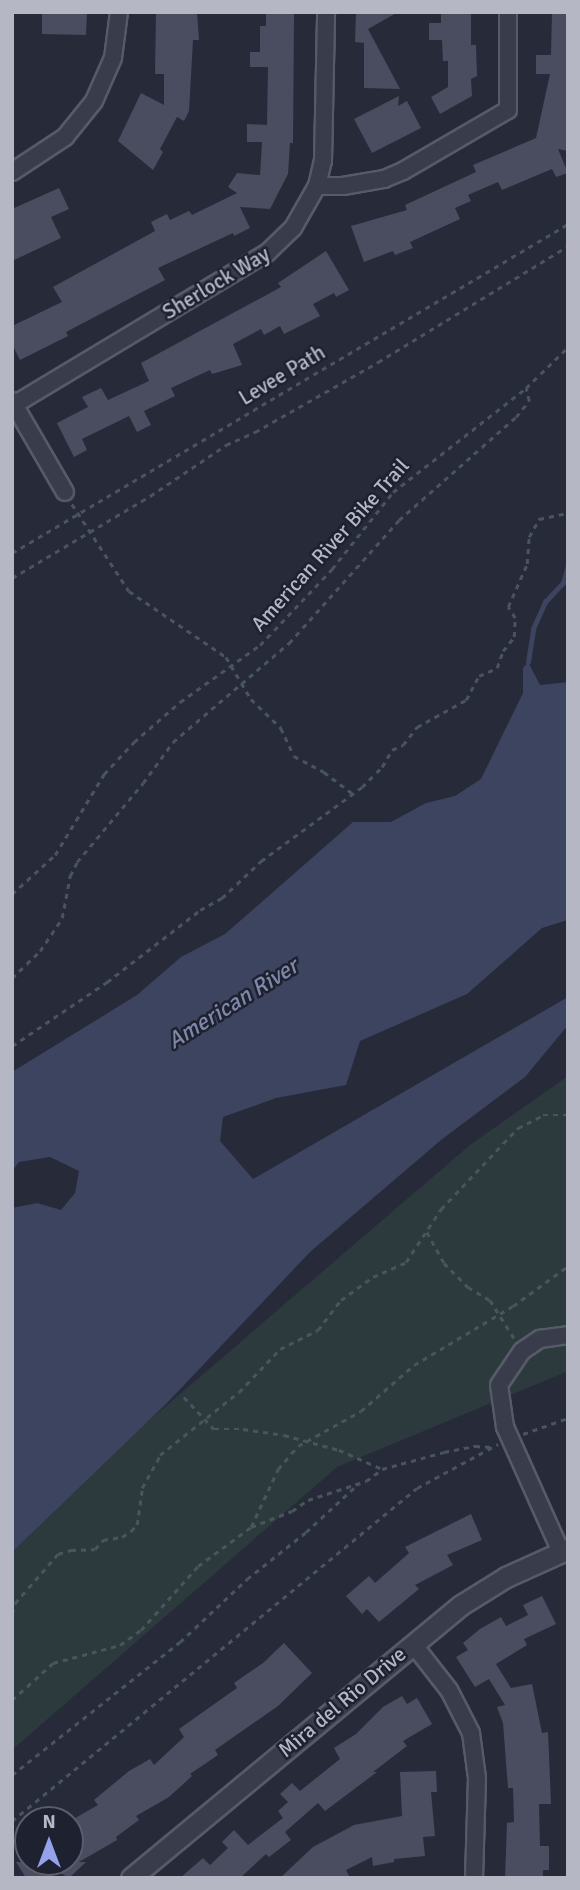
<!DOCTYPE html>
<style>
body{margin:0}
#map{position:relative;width:580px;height:1890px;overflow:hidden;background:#262a39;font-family:Signika,sans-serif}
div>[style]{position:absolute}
.green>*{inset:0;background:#2c3a3e}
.water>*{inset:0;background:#3d4460}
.stream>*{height:4.5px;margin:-2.25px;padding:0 2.25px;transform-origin:2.25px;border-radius:2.25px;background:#3d4460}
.building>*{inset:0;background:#4a4d60}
.path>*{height:2.5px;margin-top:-1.25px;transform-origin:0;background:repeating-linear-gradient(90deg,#49555c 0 5px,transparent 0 10px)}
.roads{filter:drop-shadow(2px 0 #575a68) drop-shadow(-2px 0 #575a68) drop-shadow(0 2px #575a68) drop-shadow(0 -2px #575a68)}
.minor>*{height:16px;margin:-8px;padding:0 8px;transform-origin:8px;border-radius:8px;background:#393c4a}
.tertiary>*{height:19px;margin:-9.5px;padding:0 9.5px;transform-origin:9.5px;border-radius:9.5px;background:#393c4a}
span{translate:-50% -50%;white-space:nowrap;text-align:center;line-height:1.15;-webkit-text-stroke:5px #1e212f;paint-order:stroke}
.street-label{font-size:21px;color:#b5b7c5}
.water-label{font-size:23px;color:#8088aa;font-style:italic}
.frame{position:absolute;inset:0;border:14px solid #b5b7c5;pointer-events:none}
.north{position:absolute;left:14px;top:1806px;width:70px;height:70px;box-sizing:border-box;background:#1e212f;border:2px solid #5a5d6b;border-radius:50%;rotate:0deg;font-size:19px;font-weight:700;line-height:28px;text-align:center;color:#b5b7c5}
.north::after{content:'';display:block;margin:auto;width:24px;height:32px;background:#94a1eb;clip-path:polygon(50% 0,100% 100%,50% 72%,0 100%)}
</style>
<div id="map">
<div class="green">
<i style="clip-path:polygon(568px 1076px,568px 1371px,337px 1467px,12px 1750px,12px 1538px,470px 1145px)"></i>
</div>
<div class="water">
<i style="clip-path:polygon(528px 662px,540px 685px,568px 682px,568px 920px,542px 928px,467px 994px,360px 1041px,346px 1085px,276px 1098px,223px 1117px,220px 1141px,253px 1179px,568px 997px,568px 1025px,525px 1077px,441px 1140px,310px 1252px,167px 1403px,12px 1552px,12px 1208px,37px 1203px,61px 1210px,75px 1193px,79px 1171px,50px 1157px,19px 1162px,12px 1171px,12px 1072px,137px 995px,181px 957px,225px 934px,353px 822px,391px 822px,426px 803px,455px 796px,481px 779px,523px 693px,523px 668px)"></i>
</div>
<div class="stream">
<i style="left:528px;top:662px;width:33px;rotate:-81deg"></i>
<i style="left:533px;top:629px;width:30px;rotate:-66deg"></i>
<i style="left:545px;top:602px;width:26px;rotate:-47deg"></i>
<i style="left:563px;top:583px;width:18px;rotate:-74deg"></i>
</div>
<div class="building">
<i style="clip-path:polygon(53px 12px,87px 12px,86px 35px,42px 34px,42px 14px)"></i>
<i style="clip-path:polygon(156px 12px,197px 12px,199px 40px,193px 40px,189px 111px,184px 121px,177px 117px,160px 149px,163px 152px,153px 170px,118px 141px,141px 93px,164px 105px,164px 74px,155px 74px)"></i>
<i style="clip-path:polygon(356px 12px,398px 12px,368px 29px,400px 89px,364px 88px,364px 43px,355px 42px)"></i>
<i style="clip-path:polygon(441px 12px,471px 12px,471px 45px,476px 45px,477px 76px,471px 79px,472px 96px,440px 114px,431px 97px,448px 87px,448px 61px,443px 61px,442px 40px,429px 40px,429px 23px,441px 23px)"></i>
<i style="clip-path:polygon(552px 12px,568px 12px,568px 151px,558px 149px,568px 173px,556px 177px,552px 169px,502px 190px,498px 182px,468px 195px,471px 201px,455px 208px,460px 219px,410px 242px,413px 248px,395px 255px,393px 251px,364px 262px,351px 226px,407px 210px,405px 205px,476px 172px,473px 165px,536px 138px,550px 74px,536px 74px,536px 55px,551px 55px)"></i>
<i style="clip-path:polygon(266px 14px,294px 14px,293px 143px,290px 143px,288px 174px,270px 209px,240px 207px,250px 228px,234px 236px,233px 233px,158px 268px,165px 280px,66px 332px,68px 336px,20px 360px,12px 344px,12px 326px,62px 302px,53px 287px,155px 231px,151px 222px,167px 214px,170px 220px,189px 211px,192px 215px,237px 193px,228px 187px,237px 173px,260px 175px,262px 142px,247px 142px,247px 124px,267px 125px,268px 67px,250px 67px,250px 52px,260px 52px,260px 26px,266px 26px)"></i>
<i style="clip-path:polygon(399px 96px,398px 106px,407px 101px,421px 128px,372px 153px,354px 119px)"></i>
<i style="clip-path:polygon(59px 188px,69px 209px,51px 217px,61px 238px,12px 261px,12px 209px)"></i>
<i style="clip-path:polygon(326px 251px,349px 290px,336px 297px,334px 293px,313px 304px,320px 316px,284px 334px,280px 326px,264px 335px,261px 329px,233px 344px,242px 365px,212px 374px,210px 370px,171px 388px,175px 396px,144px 411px,151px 425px,137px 432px,129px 416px,82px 439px,87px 450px,74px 457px,57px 423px,88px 407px,82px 397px,101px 388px,108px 400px,149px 381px,141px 363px,281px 287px,278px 283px)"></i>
<i style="clip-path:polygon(471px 1514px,482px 1540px,447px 1555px,453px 1565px,415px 1585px,419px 1589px,379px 1622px,367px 1609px,362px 1614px,346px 1596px,369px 1576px,375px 1583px,409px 1553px,405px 1547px)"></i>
<i style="clip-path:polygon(542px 1596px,556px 1624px,524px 1639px,527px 1645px,496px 1664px,511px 1688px,532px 1684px,542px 1733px,548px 1732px,551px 1804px,539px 1804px,540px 1846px,549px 1846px,549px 1870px,543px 1870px,543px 1878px,505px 1878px,507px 1823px,514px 1822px,513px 1788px,508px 1788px,503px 1723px,497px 1707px,505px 1705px,489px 1679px,475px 1687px,456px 1657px,468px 1650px,463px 1643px,480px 1629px,501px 1617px,506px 1626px,528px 1615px,523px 1605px)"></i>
<i style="clip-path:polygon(284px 1643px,312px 1673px,278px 1706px,215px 1750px,218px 1755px,190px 1774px,192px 1776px,169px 1797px,136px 1816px,139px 1820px,116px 1837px,117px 1840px,79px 1862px,86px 1862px,69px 1878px,59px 1872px,49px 1878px,26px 1878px,16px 1862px,70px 1862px,70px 1821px,98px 1805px,94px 1800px,129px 1771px,150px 1759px,154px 1765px,184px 1737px,179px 1729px,237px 1688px,234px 1683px,263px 1663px)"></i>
<i style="clip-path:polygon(402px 1696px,407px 1704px,417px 1698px,432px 1724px,403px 1741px,407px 1746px,373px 1772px,377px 1772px,325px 1811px,318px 1803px,285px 1832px,291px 1840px,269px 1857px,266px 1854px,240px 1878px,180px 1878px,203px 1858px,210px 1865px,228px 1848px,222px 1842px,234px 1830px,248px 1845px,283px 1818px,278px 1811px,288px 1802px,280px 1794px,292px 1783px,300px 1791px,340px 1759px,334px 1748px,356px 1734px,383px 1707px)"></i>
<i style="clip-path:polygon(436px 1771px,437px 1792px,431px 1792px,435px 1836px,423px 1837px,425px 1856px,394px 1859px,394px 1862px,373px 1866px,372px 1857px,346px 1870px,350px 1878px,280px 1878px,313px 1847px,354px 1825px,402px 1816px,400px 1772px)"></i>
</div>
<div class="path">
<i style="left:72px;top:504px;width:104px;rotate:56.8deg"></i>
<i style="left:129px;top:591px;width:117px;rotate:34.2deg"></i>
<i style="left:226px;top:657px;width:49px;rotate:59.2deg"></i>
<i style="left:251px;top:699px;width:42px;rotate:44deg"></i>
<i style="left:281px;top:728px;width:31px;rotate:65deg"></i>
<i style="left:294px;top:756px;width:34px;rotate:28deg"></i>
<i style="left:324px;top:772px;width:35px;rotate:37deg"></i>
<i style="left:12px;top:553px;width:646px;rotate:-30.61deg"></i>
<i style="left:12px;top:578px;width:161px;rotate:-30.7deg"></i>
<i style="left:150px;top:496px;width:92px;rotate:-33.9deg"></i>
<i style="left:226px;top:445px;width:32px;rotate:-24deg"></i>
<i style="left:255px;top:432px;width:142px;rotate:-29.6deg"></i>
<i style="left:378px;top:362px;width:223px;rotate:-31.4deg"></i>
<i style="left:12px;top:894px;width:58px;rotate:-42.2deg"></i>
<i style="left:55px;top:855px;width:95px;rotate:-58.8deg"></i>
<i style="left:104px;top:774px;width:44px;rotate:-46.8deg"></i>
<i style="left:134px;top:742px;width:61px;rotate:-41deg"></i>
<i style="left:180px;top:702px;width:98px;rotate:-35.5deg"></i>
<i style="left:260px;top:645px;width:105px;rotate:-46.5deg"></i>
<i style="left:332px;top:569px;width:98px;rotate:-51.6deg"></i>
<i style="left:393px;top:492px;width:169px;rotate:-38deg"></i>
<i style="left:526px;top:388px;width:59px;rotate:-44.3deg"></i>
<i style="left:12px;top:978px;width:39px;rotate:-44deg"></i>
<i style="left:40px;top:951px;width:40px;rotate:-56deg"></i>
<i style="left:62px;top:918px;width:43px;rotate:-79.2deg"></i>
<i style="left:70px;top:876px;width:16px;rotate:-63deg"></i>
<i style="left:77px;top:862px;width:103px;rotate:-50.1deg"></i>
<i style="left:143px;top:783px;width:51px;rotate:-53.8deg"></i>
<i style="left:173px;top:742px;width:153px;rotate:-40.5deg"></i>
<i style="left:289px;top:643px;width:165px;rotate:-48.2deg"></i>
<i style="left:399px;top:520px;width:156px;rotate:-41.4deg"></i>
<i style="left:516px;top:417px;width:21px;rotate:-51deg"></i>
<i style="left:529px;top:401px;width:13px;rotate:-103deg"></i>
<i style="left:12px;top:1046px;width:115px;rotate:-34deg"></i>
<i style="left:107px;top:982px;width:118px;rotate:-37.7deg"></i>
<i style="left:200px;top:910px;width:25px;rotate:-29deg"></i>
<i style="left:222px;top:898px;width:54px;rotate:-43.5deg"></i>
<i style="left:261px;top:861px;width:125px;rotate:-36.2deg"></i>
<i style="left:362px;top:787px;width:28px;rotate:-45deg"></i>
<i style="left:382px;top:767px;width:20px;rotate:-60deg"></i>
<i style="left:392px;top:750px;width:12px;rotate:-24deg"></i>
<i style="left:403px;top:745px;width:23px;rotate:-52deg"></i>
<i style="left:417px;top:727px;width:56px;rotate:-28.9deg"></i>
<i style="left:466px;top:700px;width:27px;rotate:-62deg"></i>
<i style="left:479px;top:676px;width:20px;rotate:-24deg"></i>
<i style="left:497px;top:668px;width:18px;rotate:-71deg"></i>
<i style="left:503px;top:651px;width:18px;rotate:-52deg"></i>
<i style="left:514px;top:637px;width:19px;rotate:-87deg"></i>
<i style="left:515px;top:618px;width:13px;rotate:-122deg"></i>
<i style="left:508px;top:607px;width:47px;rotate:-66.2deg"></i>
<i style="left:527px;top:564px;width:27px;rotate:-86deg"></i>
<i style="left:529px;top:537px;width:21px;rotate:-61deg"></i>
<i style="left:539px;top:519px;width:30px;rotate:-12deg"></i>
<i style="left:427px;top:1232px;width:35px;rotate:61deg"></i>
<i style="left:444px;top:1263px;width:34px;rotate:45deg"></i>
<i style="left:468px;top:1287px;width:26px;rotate:31deg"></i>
<i style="left:490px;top:1300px;width:45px;rotate:57.7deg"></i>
<i style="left:184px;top:1397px;width:44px;rotate:46.8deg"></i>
<i style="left:214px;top:1429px;width:29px"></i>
<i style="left:243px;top:1429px;width:41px;rotate:8.3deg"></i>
<i style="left:284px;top:1435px;width:57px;rotate:15.3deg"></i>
<i style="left:339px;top:1450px;width:47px;rotate:23.8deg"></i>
<i style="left:382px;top:1469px;width:64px;rotate:-15.3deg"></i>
<i style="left:444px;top:1452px;width:32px;rotate:-11deg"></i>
<i style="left:475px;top:1446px;width:17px;rotate:3deg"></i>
<i style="left:523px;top:1434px;width:48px;rotate:-19.6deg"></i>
<i style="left:251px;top:1527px;width:44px;rotate:-21.3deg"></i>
<i style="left:292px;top:1511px;width:19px;rotate:-35deg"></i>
<i style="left:308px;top:1500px;width:61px;rotate:-18.1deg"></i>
<i style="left:366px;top:1481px;width:19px;rotate:-36deg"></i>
<i style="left:12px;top:1614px;width:11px;rotate:-75deg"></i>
<i style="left:15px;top:1603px;width:65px;rotate:-48.7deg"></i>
<i style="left:58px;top:1554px;width:14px;rotate:-17deg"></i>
<i style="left:71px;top:1550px;width:24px;rotate:-2deg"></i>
<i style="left:95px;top:1549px;width:12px;rotate:-48deg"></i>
<i style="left:103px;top:1540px;width:19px;rotate:-9deg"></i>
<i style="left:122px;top:1537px;width:11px;rotate:-34deg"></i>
<i style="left:131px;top:1531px;width:8px;rotate:-45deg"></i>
<i style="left:137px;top:1525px;width:37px;rotate:-82deg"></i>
<i style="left:142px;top:1488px;width:38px;rotate:-61deg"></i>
<i style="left:160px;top:1455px;width:101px;rotate:-38.6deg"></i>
<i style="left:239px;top:1392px;width:59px;rotate:-46.4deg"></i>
<i style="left:280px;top:1349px;width:42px;rotate:-26.6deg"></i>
<i style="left:318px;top:1330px;width:38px;rotate:-53deg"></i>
<i style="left:341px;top:1300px;width:39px;rotate:-36deg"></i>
<i style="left:373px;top:1277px;width:36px;rotate:-24deg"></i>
<i style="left:406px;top:1262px;width:64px;rotate:-56.6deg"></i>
<i style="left:441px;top:1209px;width:112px;rotate:-46.5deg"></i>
<i style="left:518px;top:1128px;width:28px;rotate:-27deg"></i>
<i style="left:543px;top:1115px;width:25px"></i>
<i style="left:12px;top:1700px;width:55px;rotate:-42.1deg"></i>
<i style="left:53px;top:1663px;width:69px;rotate:-15deg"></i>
<i style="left:120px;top:1645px;width:26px;rotate:-36deg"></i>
<i style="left:141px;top:1630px;width:86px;rotate:-48.3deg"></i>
<i style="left:198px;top:1566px;width:66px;rotate:-36.3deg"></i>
<i style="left:251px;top:1527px;width:64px;rotate:-65deg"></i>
<i style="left:278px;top:1469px;width:30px;rotate:-49deg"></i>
<i style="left:298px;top:1446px;width:72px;rotate:-29.1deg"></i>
<i style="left:361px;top:1411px;width:70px;rotate:-41deg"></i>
<i style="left:414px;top:1365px;width:115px;rotate:-30.8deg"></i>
<i style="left:513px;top:1306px;width:68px;rotate:-36deg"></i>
<i style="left:12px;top:1775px;width:214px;rotate:-38.4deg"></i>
<i style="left:180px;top:1642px;width:92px;rotate:-43.2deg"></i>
<i style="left:247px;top:1579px;width:75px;rotate:-38.5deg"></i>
<i style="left:306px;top:1532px;width:71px;rotate:-42.7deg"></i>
<i style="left:12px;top:1821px;width:524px;rotate:-39.43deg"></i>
<i style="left:417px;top:1488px;width:92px;rotate:-28.5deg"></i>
</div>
<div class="roads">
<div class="minor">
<i style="left:12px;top:172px;width:64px;rotate:-33.4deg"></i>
<i style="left:65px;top:137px;width:46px;rotate:-51.1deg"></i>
<i style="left:94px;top:101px;width:47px;rotate:-66.2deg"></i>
<i style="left:113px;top:58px;width:46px;rotate:-82.6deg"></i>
<i style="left:317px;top:186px;width:26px"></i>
<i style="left:343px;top:186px;width:42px;rotate:-9.7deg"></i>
<i style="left:384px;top:179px;width:21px;rotate:-23deg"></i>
<i style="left:403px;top:171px;width:121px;rotate:-30.2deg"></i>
<i style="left:508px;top:110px;width:98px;rotate:-90deg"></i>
<i style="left:12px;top:401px;width:105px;rotate:59.8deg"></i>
<i style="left:12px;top:406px;width:297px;rotate:-31deg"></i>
<i style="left:267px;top:253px;width:36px;rotate:-44deg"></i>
<i style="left:293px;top:228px;width:48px;rotate:-60.3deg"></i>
<i style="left:317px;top:186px;width:26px;rotate:-77deg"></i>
<i style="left:323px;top:161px;width:149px;rotate:-88.8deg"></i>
<i style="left:561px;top:1552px;width:137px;rotate:-114.1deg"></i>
<i style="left:505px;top:1427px;width:42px;rotate:-98.1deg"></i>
<i style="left:499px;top:1385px;width:41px;rotate:-55.9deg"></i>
<i style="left:522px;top:1351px;width:22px;rotate:-34deg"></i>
<i style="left:540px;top:1339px;width:28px;rotate:-8deg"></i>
<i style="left:413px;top:1644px;width:58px;rotate:52deg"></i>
<i style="left:449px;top:1690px;width:48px;rotate:62.9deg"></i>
<i style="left:471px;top:1733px;width:45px;rotate:82.4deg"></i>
<i style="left:477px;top:1778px;width:100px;rotate:91.7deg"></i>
</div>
<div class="tertiary">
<i style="left:131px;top:1878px;width:428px;rotate:-39.6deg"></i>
<i style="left:461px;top:1605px;width:53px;rotate:-31.9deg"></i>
<i style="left:506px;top:1577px;width:68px;rotate:-24.3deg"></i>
</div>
</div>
<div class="street-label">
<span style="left:216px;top:283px;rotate:-31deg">Sherlock Way</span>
<span style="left:282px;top:375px;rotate:-31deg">Levee Path</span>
<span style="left:330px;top:545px;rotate:-48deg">American River Bike Trail</span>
<span style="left:342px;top:1702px;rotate:-40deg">Mira del Rio Drive</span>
</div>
<div class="water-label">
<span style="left:233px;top:1004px;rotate:-32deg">American River</span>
</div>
<div class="frame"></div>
<div class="north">N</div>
</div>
